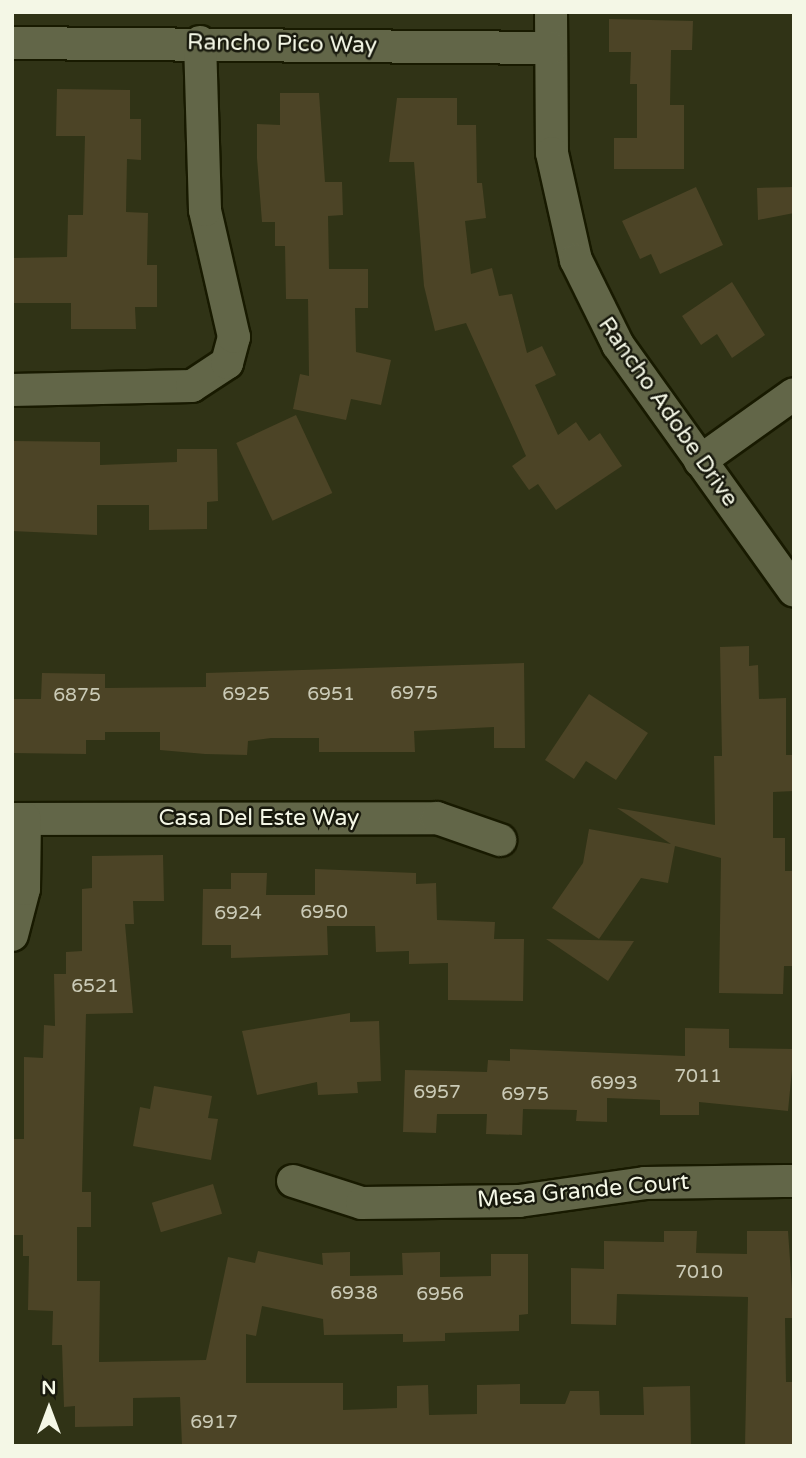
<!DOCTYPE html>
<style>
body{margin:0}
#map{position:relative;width:806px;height:1458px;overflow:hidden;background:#303316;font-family:"Varela Round",sans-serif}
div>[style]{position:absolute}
.building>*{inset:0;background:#4c4426;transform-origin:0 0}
.roads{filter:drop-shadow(2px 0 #181a00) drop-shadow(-2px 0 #181a00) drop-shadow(0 2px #181a00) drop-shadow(0 -2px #181a00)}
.street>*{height:32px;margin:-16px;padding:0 16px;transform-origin:16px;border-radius:16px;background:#626648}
span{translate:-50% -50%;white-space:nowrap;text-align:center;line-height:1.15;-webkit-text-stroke:5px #18190d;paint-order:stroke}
.number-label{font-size:19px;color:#cacab6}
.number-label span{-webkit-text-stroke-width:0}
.street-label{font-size:23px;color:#f4f7e6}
.frame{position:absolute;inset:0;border:14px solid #f4f7e6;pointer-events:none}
.north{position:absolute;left:14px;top:1374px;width:70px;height:70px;-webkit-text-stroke:5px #18190d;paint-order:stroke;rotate:0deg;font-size:19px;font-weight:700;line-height:28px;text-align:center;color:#f4f7e6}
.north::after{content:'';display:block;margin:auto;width:24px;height:32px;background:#f4f7e6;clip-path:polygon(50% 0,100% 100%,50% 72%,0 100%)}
</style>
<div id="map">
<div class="building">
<i style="clip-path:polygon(609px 19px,693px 21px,692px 50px,671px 50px,670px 105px,684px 105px,684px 169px,614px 169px,614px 138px,637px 138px,637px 84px,630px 84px,631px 52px,609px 52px)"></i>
<i style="clip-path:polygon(57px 89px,130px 90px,130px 119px,141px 119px,141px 160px,127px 159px,126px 212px,148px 213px,147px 265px,157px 265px,157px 307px,135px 307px,136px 329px,71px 329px,71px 303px,12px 303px,12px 258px,67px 257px,68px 215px,83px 215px,85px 136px,56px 136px)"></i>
<i style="clip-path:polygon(280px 93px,319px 93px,325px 182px,342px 182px,343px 215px,328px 216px,329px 269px,368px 269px,368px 308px,355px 308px,356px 352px,391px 360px,381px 405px,351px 399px,346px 420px,293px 409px,300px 374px,309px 376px,308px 299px,286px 299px,285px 246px,275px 246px,275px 222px,262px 222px,257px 158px,257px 124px,280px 125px)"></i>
<i style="clip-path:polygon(397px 98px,457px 98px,457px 125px,476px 125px,477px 183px,482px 183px,486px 218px,465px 221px,471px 274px,492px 268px,499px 296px,512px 294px,527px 353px,542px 346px,556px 375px,535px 385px,558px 435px,576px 422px,589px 441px,600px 433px,622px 466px,556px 510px,538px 484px,529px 490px,512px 466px,526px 456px,466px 323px,435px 331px,424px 286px,414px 162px,389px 162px)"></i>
<i style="clip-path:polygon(696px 187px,723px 245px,660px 274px,651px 254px,640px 259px,622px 221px)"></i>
<i style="clip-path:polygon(794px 187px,794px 213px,758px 220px,757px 188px)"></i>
<i style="clip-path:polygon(732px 282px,765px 335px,732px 358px,717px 334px,701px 345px,682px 316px)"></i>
<i style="left:296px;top:415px;width:86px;height:66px;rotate:65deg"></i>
<i style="clip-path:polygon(12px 441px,100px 442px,100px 465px,177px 462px,177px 449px,217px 449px,218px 501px,207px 502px,207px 529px,149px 530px,149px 505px,97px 505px,97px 535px,12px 531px)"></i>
<i style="clip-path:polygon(749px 646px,749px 666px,758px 665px,759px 699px,786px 698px,786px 755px,794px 755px,794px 791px,773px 792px,773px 838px,785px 838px,785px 871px,794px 871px,794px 966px,784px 966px,783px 994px,719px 993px,721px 858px,675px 846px,668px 883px,641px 878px,599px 939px,552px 908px,583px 863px,589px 829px,671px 844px,617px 808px,715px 825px,714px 756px,722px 756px,720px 647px)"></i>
<i style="clip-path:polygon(524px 663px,525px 748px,494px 748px,494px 727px,414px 731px,415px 752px,319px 752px,319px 738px,271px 738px,248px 741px,247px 755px,205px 754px,160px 750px,160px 732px,105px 732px,105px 740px,86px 740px,86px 754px,12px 753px,12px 699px,41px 699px,42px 673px,105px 674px,105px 688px,206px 687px,206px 673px)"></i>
<i style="clip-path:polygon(589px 694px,648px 733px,616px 780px,586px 761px,574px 779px,545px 760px)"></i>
<i style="clip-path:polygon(163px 855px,164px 901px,133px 901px,134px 924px,125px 924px,133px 1013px,86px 1014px,82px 1192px,91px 1192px,91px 1227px,77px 1227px,77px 1281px,100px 1281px,99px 1362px,206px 1360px,228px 1257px,255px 1263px,258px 1251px,323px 1265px,322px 1253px,350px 1252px,350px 1276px,403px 1275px,402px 1253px,440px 1252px,440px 1277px,491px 1276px,491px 1254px,528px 1254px,528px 1314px,519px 1315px,519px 1331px,445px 1333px,445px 1341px,403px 1342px,403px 1334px,324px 1335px,323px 1319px,262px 1306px,256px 1336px,246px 1334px,246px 1383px,343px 1383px,343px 1410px,397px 1408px,397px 1386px,428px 1385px,429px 1415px,477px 1414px,477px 1385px,520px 1384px,520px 1404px,565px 1404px,570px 1391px,599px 1391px,600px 1415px,644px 1415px,643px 1387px,690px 1386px,691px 1446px,182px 1446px,180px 1397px,133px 1398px,133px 1426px,75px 1427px,75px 1406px,64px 1407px,62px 1345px,52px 1345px,53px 1311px,28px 1310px,29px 1256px,23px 1256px,23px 1235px,12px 1235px,12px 1139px,24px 1139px,24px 1057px,43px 1058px,44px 1025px,55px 1026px,54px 974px,66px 974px,66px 952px,82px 951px,82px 889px,92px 888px,92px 856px)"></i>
<i style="clip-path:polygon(315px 869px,416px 873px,416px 884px,436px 883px,437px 920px,495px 922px,494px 939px,524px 939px,523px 1001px,448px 1000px,448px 963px,409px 964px,409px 951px,376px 952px,375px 926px,327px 926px,328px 955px,231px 958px,231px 945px,202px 945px,203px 889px,231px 889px,231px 873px,267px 873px,266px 895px,315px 895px)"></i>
<i style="clip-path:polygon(546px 939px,634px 941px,608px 981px)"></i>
<i style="clip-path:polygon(350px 1013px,350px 1022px,379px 1021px,381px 1081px,357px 1082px,358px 1093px,318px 1095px,317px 1082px,257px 1095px,242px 1031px)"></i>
<i style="clip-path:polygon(685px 1028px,729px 1029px,729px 1048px,794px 1049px,788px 1111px,699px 1102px,699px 1115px,660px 1115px,660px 1100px,607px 1098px,607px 1122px,576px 1121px,577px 1110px,523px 1109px,522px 1135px,486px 1134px,487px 1114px,437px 1114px,436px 1133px,403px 1132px,405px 1070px,487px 1072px,488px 1060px,510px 1061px,510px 1049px,685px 1056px)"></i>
<i style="clip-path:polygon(154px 1086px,212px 1096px,208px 1118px,218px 1119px,211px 1160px,133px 1146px,140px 1107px,150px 1109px)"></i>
<i style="left:213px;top:1184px;width:31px;height:64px;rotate:73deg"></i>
<i style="clip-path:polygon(664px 1231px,697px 1231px,696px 1253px,747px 1254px,747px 1231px,788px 1231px,794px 1318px,785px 1318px,786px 1382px,794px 1382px,794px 1446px,745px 1446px,748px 1297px,617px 1294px,616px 1325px,571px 1324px,571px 1268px,604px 1269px,604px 1241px,664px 1242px)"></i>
</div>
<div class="roads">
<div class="street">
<i style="left:551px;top:12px;width:141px;rotate:89.6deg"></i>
<i style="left:552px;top:153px;width:110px;rotate:77.4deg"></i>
<i style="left:576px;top:260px;width:95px;rotate:63.7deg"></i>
<i style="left:618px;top:345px;width:302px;rotate:54.4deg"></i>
<i style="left:12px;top:43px;width:539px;rotate:0.53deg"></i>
<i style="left:12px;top:390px;width:180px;rotate:-1.3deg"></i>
<i style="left:192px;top:386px;width:42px;rotate:-33.3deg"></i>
<i style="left:227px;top:363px;width:27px;rotate:-75deg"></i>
<i style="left:234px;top:337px;width:130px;rotate:-102.9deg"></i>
<i style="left:205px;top:210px;width:168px;rotate:-91.7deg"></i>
<i style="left:700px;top:461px;width:115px;rotate:-35.5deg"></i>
<i style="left:12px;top:819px;width:425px;rotate:-0.1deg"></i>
<i style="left:437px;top:818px;width:67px;rotate:19.2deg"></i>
<i style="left:12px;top:935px;width:48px;rotate:-75.4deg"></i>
<i style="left:24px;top:889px;width:70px;rotate:-89.2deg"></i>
<i style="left:293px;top:1181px;width:72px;rotate:17.7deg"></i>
<i style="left:362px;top:1203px;width:157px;rotate:-0.7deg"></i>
<i style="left:519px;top:1201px;width:127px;rotate:-8.1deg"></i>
<i style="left:645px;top:1183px;width:149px;rotate:-0.8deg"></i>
</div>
</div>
<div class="number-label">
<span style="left:414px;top:694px">6975</span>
<span style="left:246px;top:695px">6925</span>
<span style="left:331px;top:695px">6951</span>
<span style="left:77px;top:696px">6875</span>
<span style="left:324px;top:913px">6950</span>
<span style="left:238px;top:914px">6924</span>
<span style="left:95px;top:987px">6521</span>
<span style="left:698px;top:1077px">7011</span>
<span style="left:614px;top:1084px">6993</span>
<span style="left:437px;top:1093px">6957</span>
<span style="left:525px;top:1095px">6975</span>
<span style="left:699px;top:1273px">7010</span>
<span style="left:354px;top:1294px">6938</span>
<span style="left:440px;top:1295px">6956</span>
<span style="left:214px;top:1423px">6917</span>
</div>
<div class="street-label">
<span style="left:282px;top:44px;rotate:1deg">Rancho Pico Way</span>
<span style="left:668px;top:412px;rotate:55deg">Rancho Adobe Drive</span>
<span style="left:259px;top:818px">Casa Del Este Way</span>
<span style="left:583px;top:1191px;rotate:-5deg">Mesa Grande Court</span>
</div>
<div class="frame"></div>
<div class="north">N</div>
</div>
